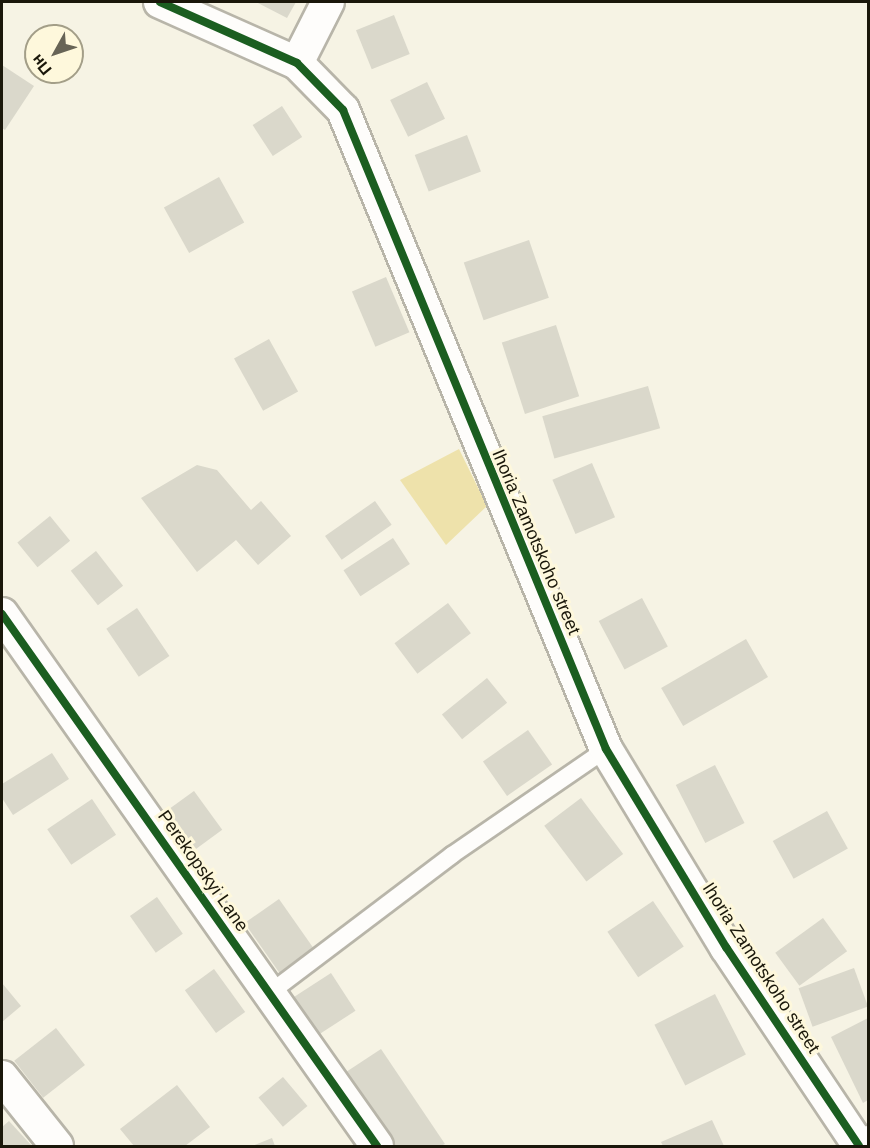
<!DOCTYPE html>
<meta charset="utf-8">
<style>
body{margin:0}
#map{position:relative;width:870px;height:1148px;overflow:hidden;background:#f6f3e4;font-family:Helvetica,sans-serif}
div>[style]{position:absolute}
.green>*{inset:0;background:#eee2ab}
.building>*{inset:0;background:#dad8cb;transform-origin:0 0}
.roads{filter:drop-shadow(2px 0 #b8b5a9) drop-shadow(-2px 0 #b8b5a9) drop-shadow(0 2px #b8b5a9) drop-shadow(0 -2px #b8b5a9)}
.service>*{height:16px;margin:-8px;padding:0 8px;transform-origin:8px;border-radius:8px;background:#fefdfb}
.minor>*{height:32px;margin:-16px;padding:0 16px;transform-origin:16px;border-radius:16px;background:#fefdfb}
.secondary>*{height:33px;margin:-16.5px;padding:0 16.5px;transform-origin:16.5px;border-radius:16.5px;background:#fefdfb}
.cycleway>*{height:8px;margin:-4px;padding:0 4px;transform-origin:4px;border-radius:4px;background:#1b5e20}
span{translate:-50% -50%;white-space:nowrap;text-align:center;line-height:1.15;-webkit-text-stroke:6px #fef8dc;paint-order:stroke}
.street-label{font-size:18px;color:#1a170a}
.frame{position:absolute;inset:0;border:3px solid #1a170a;pointer-events:none}
.north{position:absolute;left:24px;top:24px;width:60px;height:60px;box-sizing:border-box;background:#fef8dc;border:2px solid #a39e88;border-radius:50%;rotate:230deg;font-size:16px;font-weight:700;line-height:24px;text-align:center;color:#1a170a}
.north::after{content:'';display:block;margin:auto;width:21px;height:27px;background:#676456;clip-path:polygon(50% 0,100% 100%,50% 72%,0 100%)}
</style>
<div id="map">
<div class="green">
<i style="clip-path:polygon(459px 449px,487px 506px,446px 545px,400px 480px)"></i>
</div>
<div class="building">
<i style="clip-path:polygon(256px 2px,296px 2px,287px 18px)"></i>
<i style="left:394px;top:15px;width:42px;height:41px;rotate:68deg"></i>
<i style="clip-path:polygon(2px 65px,34px 86px,5px 130px,2px 128px)"></i>
<i style="left:427px;top:82px;width:41px;height:41px;rotate:64deg"></i>
<i style="left:282px;top:106px;width:37px;height:35px;rotate:57deg"></i>
<i style="left:467px;top:135px;width:39px;height:56px;rotate:69deg"></i>
<i style="left:219px;top:177px;width:52px;height:63px;rotate:61deg"></i>
<i style="left:529px;top:240px;width:61px;height:69px;rotate:71deg"></i>
<i style="left:386px;top:277px;width:60px;height:37px;rotate:67deg"></i>
<i style="left:556px;top:325px;width:75px;height:57px;rotate:72deg"></i>
<i style="left:269px;top:339px;width:60px;height:40px;rotate:61deg"></i>
<i style="left:648px;top:386px;width:44px;height:110px;rotate:74deg"></i>
<i style="left:592px;top:463px;width:59px;height:43px;rotate:67deg"></i>
<i style="clip-path:polygon(197px 465px,217px 470px,251px 510px,261px 501px,291px 536px,258px 565px,236px 540px,197px 572px,141px 498px)"></i>
<i style="left:375px;top:501px;width:29px;height:61px;rotate:55deg"></i>
<i style="left:50px;top:516px;width:32px;height:42px;rotate:51deg"></i>
<i style="left:393px;top:538px;width:31px;height:59px;rotate:57deg"></i>
<i style="left:96px;top:551px;width:44px;height:32px;rotate:52deg"></i>
<i style="left:642px;top:598px;width:55px;height:49px;rotate:62deg"></i>
<i style="left:448px;top:603px;width:38px;height:67px;rotate:53deg"></i>
<i style="left:137px;top:608px;width:58px;height:37px;rotate:56deg"></i>
<i style="left:746px;top:639px;width:44px;height:98px;rotate:60deg"></i>
<i style="left:487px;top:678px;width:32px;height:58px;rotate:51deg"></i>
<i style="left:528px;top:730px;width:42px;height:55px;rotate:55deg"></i>
<i style="clip-path:polygon(52px 753px,69px 779px,13px 815px,2px 798px,2px 784px)"></i>
<i style="left:715px;top:765px;width:65px;height:44px;rotate:63deg"></i>
<i style="left:194px;top:791px;width:48px;height:35px;rotate:54deg"></i>
<i style="left:581px;top:798px;width:70px;height:46px;rotate:53deg"></i>
<i style="left:92px;top:799px;width:43px;height:54px;rotate:56deg"></i>
<i style="left:827px;top:811px;width:43px;height:62px;rotate:61deg"></i>
<i style="left:157px;top:897px;width:45px;height:33px;rotate:55deg"></i>
<i style="left:279px;top:899px;width:63px;height:42px;rotate:55deg"></i>
<i style="left:653px;top:901px;width:55px;height:55px;rotate:56deg"></i>
<i style="left:823px;top:918px;width:41px;height:59px;rotate:54deg"></i>
<i style="left:854px;top:968px;width:41px;height:59px;rotate:70deg"></i>
<i style="left:214px;top:969px;width:53px;height:36px;rotate:54deg"></i>
<i style="left:331px;top:973px;width:45px;height:46px;rotate:57deg"></i>
<i style="clip-path:polygon(2px 983px,21px 1006px,2px 1022px)"></i>
<i style="left:715px;top:994px;width:68px;height:68px;rotate:63deg"></i>
<i style="clip-path:polygon(868px 1018px,868px 1100px,863px 1103px,831px 1037px)"></i>
<i style="left:56px;top:1028px;width:47px;height:53px;rotate:52deg"></i>
<i style="clip-path:polygon(381px 1049px,445px 1144px,441px 1146px,392px 1146px,343px 1074px)"></i>
<i style="left:283px;top:1077px;width:38px;height:32px;rotate:50deg"></i>
<i style="clip-path:polygon(177px 1085px,210px 1127px,185px 1146px,134px 1146px,120px 1129px)"></i>
<i style="clip-path:polygon(712px 1120px,724px 1146px,663px 1146px,661px 1142px)"></i>
<i style="clip-path:polygon(9px 1121px,32px 1146px,2px 1146px,2px 1127px)"></i>
<i style="clip-path:polygon(272px 1138px,275px 1146px,252px 1146px)"></i>
</div>
<div class="roads">
<div class="service">
<i style="left:271px;top:992px;width:227px;rotate:-37.1deg"></i>
<i style="left:452px;top:855px;width:187px;rotate:-34.5deg"></i>
</div>
<div class="minor">
<i style="left:160px;top:2px;width:150px;rotate:24deg"></i>
<i style="left:297px;top:63px;width:66px;rotate:45.6deg"></i>
<i style="left:343px;top:110px;width:691px;rotate:67.63deg"></i>
<i style="left:606px;top:749px;width:232px;rotate:58.8deg"></i>
<i style="left:726px;top:947px;width:239px;rotate:56.2deg"></i>
<i style="left:297px;top:63px;width:68px;rotate:-63.1deg"></i>
<i style="left:2px;top:614px;width:651px;rotate:54.82deg"></i>
<i style="left:2px;top:1077px;width:88px;rotate:51.4deg"></i>
</div>
<div class="secondary">
<i style="left:857px;top:1146px;width:12px;rotate:-20deg"></i>
</div>
</div>
<div class="cycleway">
<i style="left:160px;top:2px;width:150px;rotate:24deg"></i>
<i style="left:297px;top:63px;width:66px;rotate:45.6deg"></i>
<i style="left:343px;top:110px;width:691px;rotate:67.63deg"></i>
<i style="left:606px;top:749px;width:232px;rotate:58.8deg"></i>
<i style="left:726px;top:947px;width:239px;rotate:56.2deg"></i>
<i style="left:2px;top:614px;width:651px;rotate:54.82deg"></i>
</div>
<div class="street-label">
<span style="left:536px;top:542px;rotate:67deg">Ihoria Zamotskoho street</span>
<span style="left:203px;top:871px;rotate:55deg">Perekopskyi Lane</span>
<span style="left:761px;top:968px;rotate:57deg">Ihoria Zamotskoho street</span>
</div>
<div class="frame"></div>
<div class="north">Пн</div>
</div>
